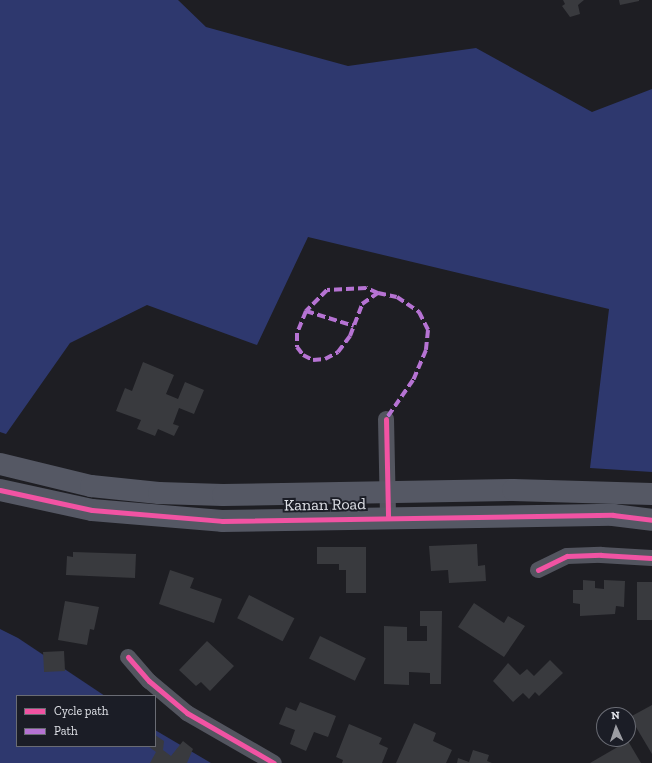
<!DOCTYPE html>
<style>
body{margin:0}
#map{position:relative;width:652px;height:763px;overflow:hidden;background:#1e1e23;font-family:"Zilla Slab",serif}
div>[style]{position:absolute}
.green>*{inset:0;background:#2e386e}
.building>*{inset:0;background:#393a3e;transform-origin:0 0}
.street>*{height:16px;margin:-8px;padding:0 8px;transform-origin:8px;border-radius:8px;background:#53555f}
.secondary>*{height:22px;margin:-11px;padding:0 11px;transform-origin:11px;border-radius:11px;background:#555864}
.quiet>*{height:4px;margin-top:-2px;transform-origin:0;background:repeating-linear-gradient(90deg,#b673d3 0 8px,transparent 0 12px)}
.cycleway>*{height:5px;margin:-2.5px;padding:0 2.5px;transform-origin:2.5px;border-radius:2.5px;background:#f153a3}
span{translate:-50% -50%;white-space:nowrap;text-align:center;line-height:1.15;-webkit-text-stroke:4px #1b1d26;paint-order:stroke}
.street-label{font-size:16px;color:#e0e2e8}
.legend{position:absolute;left:16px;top:695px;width:140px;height:52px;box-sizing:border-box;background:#1b1d26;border:1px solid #6a6c74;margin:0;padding:5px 7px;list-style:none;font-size:12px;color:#e0e2e8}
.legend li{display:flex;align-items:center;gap:8px;height:20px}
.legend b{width:20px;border:1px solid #6a6c74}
.north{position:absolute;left:596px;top:707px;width:40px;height:40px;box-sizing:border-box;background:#1b1d26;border:1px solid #6a6c74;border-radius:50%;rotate:357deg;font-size:11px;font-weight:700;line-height:16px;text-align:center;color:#e0e2e8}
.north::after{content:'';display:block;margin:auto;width:14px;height:18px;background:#9c9da3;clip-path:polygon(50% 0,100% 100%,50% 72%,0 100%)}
</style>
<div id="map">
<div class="green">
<i style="clip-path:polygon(0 0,178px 0,206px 27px,348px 66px,476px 48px,592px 112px,652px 89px,652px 472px,590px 468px,609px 309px,308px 237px,257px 345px,147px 305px,70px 343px,6px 434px,0 432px)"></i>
<i style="clip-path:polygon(0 629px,18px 638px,105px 696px,17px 696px,17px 746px,155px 746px,155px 730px,211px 763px,0 763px)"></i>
</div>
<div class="building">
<i style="clip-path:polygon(563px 0,584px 0,578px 5px,580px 14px,570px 17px,562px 6px,565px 4px)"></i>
<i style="clip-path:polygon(619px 0,639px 0,639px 1px,620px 5px)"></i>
<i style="clip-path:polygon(143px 362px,174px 375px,166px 394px,178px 399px,185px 382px,204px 390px,194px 414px,179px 408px,173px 424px,179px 426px,174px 436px,158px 429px,155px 436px,137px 429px,141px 420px,116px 411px,125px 388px,132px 391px)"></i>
<i style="clip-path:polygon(477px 544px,478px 566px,485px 565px,486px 581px,449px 583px,448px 570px,431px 571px,429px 546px)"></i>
<i style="clip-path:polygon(317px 547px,366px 547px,366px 593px,346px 593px,346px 570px,339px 570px,339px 564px,317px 564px)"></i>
<i style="clip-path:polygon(73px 552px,136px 554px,135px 578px,66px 575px,67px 556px,73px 557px)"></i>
<i style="clip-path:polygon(170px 570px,194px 578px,190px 588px,222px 599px,214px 623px,159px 604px)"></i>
<i style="clip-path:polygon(583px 580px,595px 581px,595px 588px,604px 589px,604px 580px,625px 581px,624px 607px,616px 606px,615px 614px,580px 616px,580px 604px,573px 603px,573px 590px,583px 590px)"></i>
<i style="left:637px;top:582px;width:15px;height:38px"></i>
<i style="left:249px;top:595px;width:51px;height:26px;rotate:27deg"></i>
<i style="clip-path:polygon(65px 601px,99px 607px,94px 630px,90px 629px,87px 645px,58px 640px)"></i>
<i style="clip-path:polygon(474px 603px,504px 623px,508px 616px,525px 626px,504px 657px,458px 627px)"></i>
<i style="clip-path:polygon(420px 611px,442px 611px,441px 684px,430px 684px,430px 673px,409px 672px,409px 685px,384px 684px,384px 626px,407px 627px,407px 641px,427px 641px,427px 626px,420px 626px)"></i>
<i style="left:320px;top:636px;width:51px;height:25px;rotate:26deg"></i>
<i style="clip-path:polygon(207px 641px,234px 666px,210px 691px,201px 682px,196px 686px,179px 670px)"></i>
<i style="left:64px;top:651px;width:20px;height:21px;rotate:87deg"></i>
<i style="clip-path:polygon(550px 660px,563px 673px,539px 696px,535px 692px,529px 699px,523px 693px,513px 702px,493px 681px,508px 663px,520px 675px,527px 669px,534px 676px)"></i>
<i style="clip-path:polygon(300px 702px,336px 716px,328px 737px,314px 732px,306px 751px,290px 744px,295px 730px,279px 724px,286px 707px,296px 711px)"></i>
<i style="clip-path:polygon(652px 705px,652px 754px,630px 717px)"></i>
<i style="clip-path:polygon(414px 723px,436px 733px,433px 741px,452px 750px,446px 763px,396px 763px)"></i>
<i style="clip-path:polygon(349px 724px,382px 738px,379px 744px,388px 748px,382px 763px,342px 763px,343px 760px,336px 757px)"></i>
<i style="clip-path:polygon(155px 735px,164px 741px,163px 750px,171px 756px,183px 741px,193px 749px,187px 763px,150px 763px,156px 752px,148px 746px,155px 746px)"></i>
<i style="clip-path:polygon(628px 741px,641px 763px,590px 763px)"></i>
<i style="clip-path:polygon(473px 750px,489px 755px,487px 761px,492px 763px,457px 763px,458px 758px,469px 762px)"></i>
</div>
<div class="street">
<i style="left:386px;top:419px;width:98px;rotate:88.8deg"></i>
<i style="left:538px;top:570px;width:32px;rotate:-26deg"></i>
<i style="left:567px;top:556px;width:34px;rotate:-2deg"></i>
<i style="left:601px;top:555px;width:51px;rotate:3.4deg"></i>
<i style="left:128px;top:657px;width:32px;rotate:49deg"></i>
<i style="left:149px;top:681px;width:50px;rotate:40.1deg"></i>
<i style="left:187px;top:713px;width:100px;rotate:29.9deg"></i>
</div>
<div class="secondary">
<i style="left:0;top:464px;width:94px;rotate:13.6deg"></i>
<i style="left:91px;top:486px;width:68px;rotate:5.9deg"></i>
<i style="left:159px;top:493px;width:64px;rotate:1.8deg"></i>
<i style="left:223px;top:495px;width:290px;rotate:-1deg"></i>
<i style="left:513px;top:490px;width:139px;rotate:1.6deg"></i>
<i style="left:0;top:490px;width:94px;rotate:12.3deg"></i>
<i style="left:92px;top:510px;width:130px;rotate:4.8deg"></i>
<i style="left:222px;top:521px;width:391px;rotate:-0.9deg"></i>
<i style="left:613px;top:515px;width:39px;rotate:7deg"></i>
</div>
<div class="quiet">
<i style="left:378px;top:293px;width:13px;rotate:-157deg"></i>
<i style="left:366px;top:288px;width:39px;rotate:177deg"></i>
<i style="left:327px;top:290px;width:30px;rotate:135deg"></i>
<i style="left:306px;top:311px;width:24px;rotate:112deg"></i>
<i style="left:297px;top:333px;width:14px;rotate:90deg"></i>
<i style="left:297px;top:347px;width:10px;rotate:53deg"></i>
<i style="left:303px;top:355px;width:11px;rotate:27deg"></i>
<i style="left:313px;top:360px;width:12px;rotate:-5deg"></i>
<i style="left:325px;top:359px;width:15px;rotate:-28deg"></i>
<i style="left:338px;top:352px;width:20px;rotate:-53deg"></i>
<i style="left:350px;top:336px;width:34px;rotate:-69deg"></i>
<i style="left:362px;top:304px;width:19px;rotate:-35deg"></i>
<i style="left:378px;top:293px;width:19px;rotate:12deg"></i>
<i style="left:397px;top:297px;width:27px;rotate:34deg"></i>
<i style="left:419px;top:312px;width:20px;rotate:63deg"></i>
<i style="left:428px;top:330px;width:20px;rotate:96deg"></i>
<i style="left:426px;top:350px;width:33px;rotate:113deg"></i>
<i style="left:413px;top:380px;width:47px;rotate:124.7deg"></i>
<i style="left:306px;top:311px;width:50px;rotate:17.4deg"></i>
</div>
<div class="cycleway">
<i style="left:386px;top:419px;width:98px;rotate:88.8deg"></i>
<i style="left:0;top:490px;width:94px;rotate:12.3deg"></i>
<i style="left:92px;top:510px;width:130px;rotate:4.8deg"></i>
<i style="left:222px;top:521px;width:391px;rotate:-0.9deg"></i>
<i style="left:613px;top:515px;width:39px;rotate:7deg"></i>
<i style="left:538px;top:570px;width:32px;rotate:-26deg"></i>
<i style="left:567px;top:556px;width:34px;rotate:-2deg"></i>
<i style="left:601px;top:555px;width:51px;rotate:3.4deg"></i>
<i style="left:128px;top:657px;width:32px;rotate:49deg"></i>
<i style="left:149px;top:681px;width:50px;rotate:40.1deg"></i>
<i style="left:187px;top:713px;width:100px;rotate:29.9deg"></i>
</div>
<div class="street-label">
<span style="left:325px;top:505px;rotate:-1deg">Kanan Road</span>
</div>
<ul class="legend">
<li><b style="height:5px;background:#f153a3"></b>Cycle path</li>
<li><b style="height:5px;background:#b673d3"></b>Path</li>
</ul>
<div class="north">N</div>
</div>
